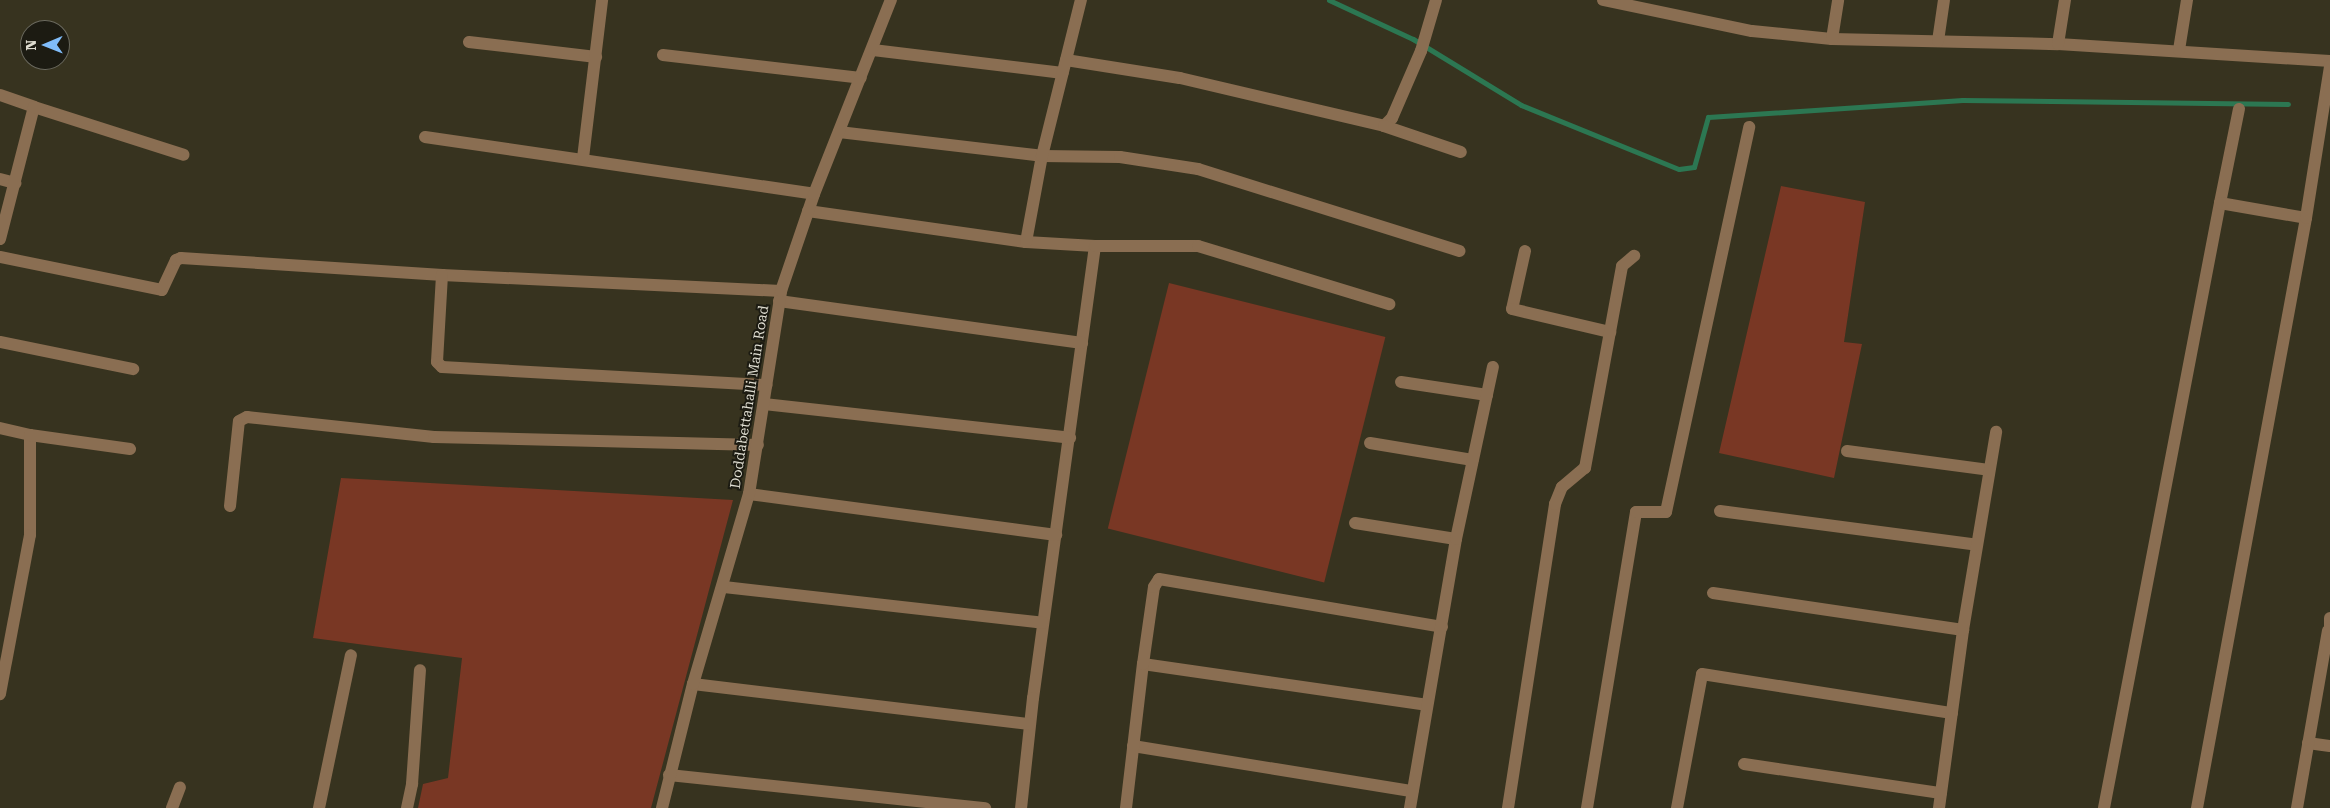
<!DOCTYPE html>
<style>
body{margin:0}
#map{position:relative;width:2330px;height:808px;overflow:hidden;background:#37331f;font-family:"Roboto Serif",serif}
div>[style]{position:absolute}
.green>*{inset:0;background:#793724;transform-origin:0 0}
.stream>*{height:5px;margin:-2.5px;padding:0 2.5px;transform-origin:2.5px;border-radius:2.5px;background:#2c7752}
.minor>*{height:12px;margin:-6px;padding:0 6px;transform-origin:6px;border-radius:6px;background:#8a6e52}
span{translate:-50% -50%;white-space:nowrap;text-align:center;line-height:1.15;-webkit-text-stroke:4px #1c1b12;paint-order:stroke}
.street-label{font-size:14px;color:#dfddd1}
.north{position:absolute;left:20px;top:20px;width:50px;height:50px;box-sizing:border-box;background:#1c1b12;border:1px solid #6a695e;border-radius:50%;rotate:269deg;font-size:14px;font-weight:700;line-height:20px;text-align:center;color:#dfddd1}
.north::after{content:'';display:block;margin:auto;width:18px;height:22px;background:#80bdfa;clip-path:polygon(50% 0,100% 100%,50% 72%,0 100%)}
</style>
<div id="map">
<div class="green">
<i style="clip-path:polygon(1781px 186px,1865px 202px,1844px 342px,1862px 344px,1834px 478px,1719px 453px)"></i>
<i style="left:1169px;top:283px;width:223px;height:253px;rotate:14deg"></i>
<i style="clip-path:polygon(341px 478px,733px 500px,651px 808px,418px 808px,423px 784px,448px 778px,462px 658px,313px 638px)"></i>
</div>
<div class="stream">
<i style="left:1329px;top:0;width:93px;rotate:24.9deg"></i>
<i style="left:1413px;top:39px;width:127px;rotate:31.4deg"></i>
<i style="left:1521px;top:105px;width:170px;rotate:22.1deg"></i>
<i style="left:1679px;top:169px;width:15px;rotate:-8deg"></i>
<i style="left:1694px;top:167px;width:52px;rotate:-74.4deg"></i>
<i style="left:1708px;top:117px;width:255px;rotate:-3.8deg"></i>
<i style="left:1962px;top:100px;width:326px;rotate:0.7deg"></i>
</div>
<div class="minor">
<i style="left:1603px;top:0;width:152px;rotate:11.8deg"></i>
<i style="left:1752px;top:31px;width:80px;rotate:5.7deg"></i>
<i style="left:1832px;top:39px;width:226px;rotate:1.3deg"></i>
<i style="left:2058px;top:44px;width:273px;rotate:3.6deg"></i>
<i style="left:1832px;top:39px;width:39px;rotate:-81deg"></i>
<i style="left:1938px;top:41px;width:41px;rotate:-81.7deg"></i>
<i style="left:469px;top:42px;width:128px;rotate:6.7deg"></i>
<i style="left:2058px;top:44px;width:45px;rotate:-81deg"></i>
<i style="left:873px;top:50px;width:191px;rotate:6.9deg"></i>
<i style="left:2179px;top:50px;width:51px;rotate:-80.9deg"></i>
<i style="left:663px;top:55px;width:199px;rotate:6.6deg"></i>
<i style="left:1066px;top:60px;width:115px;rotate:9deg"></i>
<i style="left:1180px;top:78px;width:210px;rotate:13.2deg"></i>
<i style="left:1384px;top:126px;width:11px;rotate:-45deg"></i>
<i style="left:1392px;top:118px;width:73px;rotate:-66.6deg"></i>
<i style="left:1421px;top:51px;width:53px;rotate:-73.6deg"></i>
<i style="left:0;top:95px;width:36px;rotate:19deg"></i>
<i style="left:1384px;top:126px;width:81px;rotate:18.7deg"></i>
<i style="left:839px;top:132px;width:204px;rotate:6.7deg"></i>
<i style="left:1042px;top:156px;width:78px;rotate:0.7deg"></i>
<i style="left:1120px;top:157px;width:79px;rotate:8.7deg"></i>
<i style="left:1198px;top:169px;width:274px;rotate:17.4deg"></i>
<i style="left:425px;top:137px;width:393px;rotate:8.3deg"></i>
<i style="left:583px;top:158px;width:159px;rotate:-83.1deg"></i>
<i style="left:0;top:179px;width:16px;rotate:15deg"></i>
<i style="left:2220px;top:203px;width:96px;rotate:-78.6deg"></i>
<i style="left:808px;top:211px;width:220px;rotate:8.1deg"></i>
<i style="left:1026px;top:242px;width:69px;rotate:3.3deg"></i>
<i style="left:1095px;top:246px;width:456px;rotate:97.8deg"></i>
<i style="left:1033px;top:698px;width:111px;rotate:96.2deg"></i>
<i style="left:0;top:239px;width:136px;rotate:-75.6deg"></i>
<i style="left:34px;top:107px;width:157px;rotate:17.7deg"></i>
<i style="left:1026px;top:242px;width:87px;rotate:-79.5deg"></i>
<i style="left:1042px;top:156px;width:161px;rotate:-76deg"></i>
<i style="left:1095px;top:246px;width:103px"></i>
<i style="left:1198px;top:246px;width:200px;rotate:16.9deg"></i>
<i style="left:1525px;top:251px;width:59px;rotate:102.6deg"></i>
<i style="left:1512px;top:309px;width:101px;rotate:13.2deg"></i>
<i style="left:0;top:257px;width:165px;rotate:11.5deg"></i>
<i style="left:162px;top:290px;width:33px;rotate:-65deg"></i>
<i style="left:176px;top:260px;width:5px;rotate:-22deg"></i>
<i style="left:181px;top:258px;width:262px;rotate:3.7deg"></i>
<i style="left:442px;top:275px;width:339px;rotate:2.7deg"></i>
<i style="left:442px;top:275px;width:87px;rotate:93.3deg"></i>
<i style="left:437px;top:362px;width:7px;rotate:45deg"></i>
<i style="left:442px;top:367px;width:325px;rotate:3.2deg"></i>
<i style="left:779px;top:301px;width:306px;rotate:7.9deg"></i>
<i style="left:0;top:342px;width:136px;rotate:11.5deg"></i>
<i style="left:1401px;top:382px;width:87px;rotate:8.6deg"></i>
<i style="left:764px;top:404px;width:308px;rotate:6.3deg"></i>
<i style="left:0;top:428px;width:31px;rotate:13deg"></i>
<i style="left:30px;top:435px;width:100px;rotate:90deg"></i>
<i style="left:30px;top:535px;width:162px;rotate:100.7deg"></i>
<i style="left:30px;top:435px;width:101px;rotate:8deg"></i>
<i style="left:1370px;top:443px;width:104px;rotate:9.4deg"></i>
<i style="left:1847px;top:451px;width:143px;rotate:7.6deg"></i>
<i style="left:749px;top:494px;width:310px;rotate:7.6deg"></i>
<i style="left:230px;top:506px;width:85px;rotate:-84deg"></i>
<i style="left:239px;top:421px;width:9px;rotate:-27deg"></i>
<i style="left:247px;top:417px;width:188px;rotate:6.1deg"></i>
<i style="left:434px;top:437px;width:324px;rotate:1.4deg"></i>
<i style="left:1720px;top:511px;width:259px;rotate:7.5deg"></i>
<i style="left:1355px;top:523px;width:102px;rotate:9deg"></i>
<i style="left:724px;top:587px;width:321px;rotate:6.4deg"></i>
<i style="left:1713px;top:593px;width:253px;rotate:8.4deg"></i>
<i style="left:2330px;top:618px;width:14px;rotate:90deg"></i>
<i style="left:1143px;top:664px;width:286px;rotate:8.2deg"></i>
<i style="left:693px;top:684px;width:339px;rotate:6.8deg"></i>
<i style="left:2308px;top:743px;width:22px;rotate:8deg"></i>
<i style="left:1133px;top:746px;width:283px;rotate:9.2deg"></i>
<i style="left:1744px;top:764px;width:199px;rotate:8.4deg"></i>
<i style="left:669px;top:775px;width:318px;rotate:6deg"></i>
<i style="left:172px;top:808px;width:22px;rotate:-69deg"></i>
<i style="left:319px;top:808px;width:156px;rotate:-78.2deg"></i>
<i style="left:407px;top:808px;width:25px;rotate:-78deg"></i>
<i style="left:412px;top:784px;width:114px;rotate:-86deg"></i>
<i style="left:662px;top:808px;width:128px;rotate:-76deg"></i>
<i style="left:693px;top:684px;width:198px;rotate:-73.6deg"></i>
<i style="left:749px;top:494px;width:206px;rotate:-81deg"></i>
<i style="left:781px;top:291px;width:102px;rotate:-71.2deg"></i>
<i style="left:814px;top:194px;width:209px;rotate:-68.4deg"></i>
<i style="left:1126px;top:808px;width:145px;rotate:-83.3deg"></i>
<i style="left:1143px;top:664px;width:78px;rotate:-81.9deg"></i>
<i style="left:1154px;top:587px;width:9px;rotate:-58deg"></i>
<i style="left:1159px;top:579px;width:287px;rotate:9.6deg"></i>
<i style="left:1410px;top:808px;width:273px;rotate:-80.3deg"></i>
<i style="left:1456px;top:539px;width:176px;rotate:-77.9deg"></i>
<i style="left:1508px;top:808px;width:308px;rotate:-81.2deg"></i>
<i style="left:1555px;top:504px;width:18px;rotate:-68deg"></i>
<i style="left:1562px;top:487px;width:30px;rotate:-40deg"></i>
<i style="left:1585px;top:468px;width:205px;rotate:-79.6deg"></i>
<i style="left:1622px;top:266px;width:16px;rotate:-40deg"></i>
<i style="left:1587px;top:808px;width:300px;rotate:-80.6deg"></i>
<i style="left:1636px;top:512px;width:30px"></i>
<i style="left:1666px;top:512px;width:394px;rotate:-77.8deg"></i>
<i style="left:1677px;top:808px;width:136px;rotate:-79.4deg"></i>
<i style="left:1702px;top:674px;width:253px;rotate:8.9deg"></i>
<i style="left:1939px;top:808px;width:180px;rotate:-82.3deg"></i>
<i style="left:1963px;top:630px;width:201px;rotate:-80.5deg"></i>
<i style="left:2104px;top:808px;width:616px;rotate:-79.15deg"></i>
<i style="left:2220px;top:203px;width:87px;rotate:9.9deg"></i>
<i style="left:2197px;top:808px;width:600px;rotate:-79.53deg"></i>
<i style="left:2306px;top:218px;width:154px;rotate:-81deg"></i>
<i style="left:2297px;top:808px;width:180px;rotate:-80.1deg"></i>
</div>
<div class="street-label">
<span style="left:749px;top:397px;rotate:-81deg">Doddabettahalli Main Road</span>
</div>
<div class="north">N</div>
</div>
